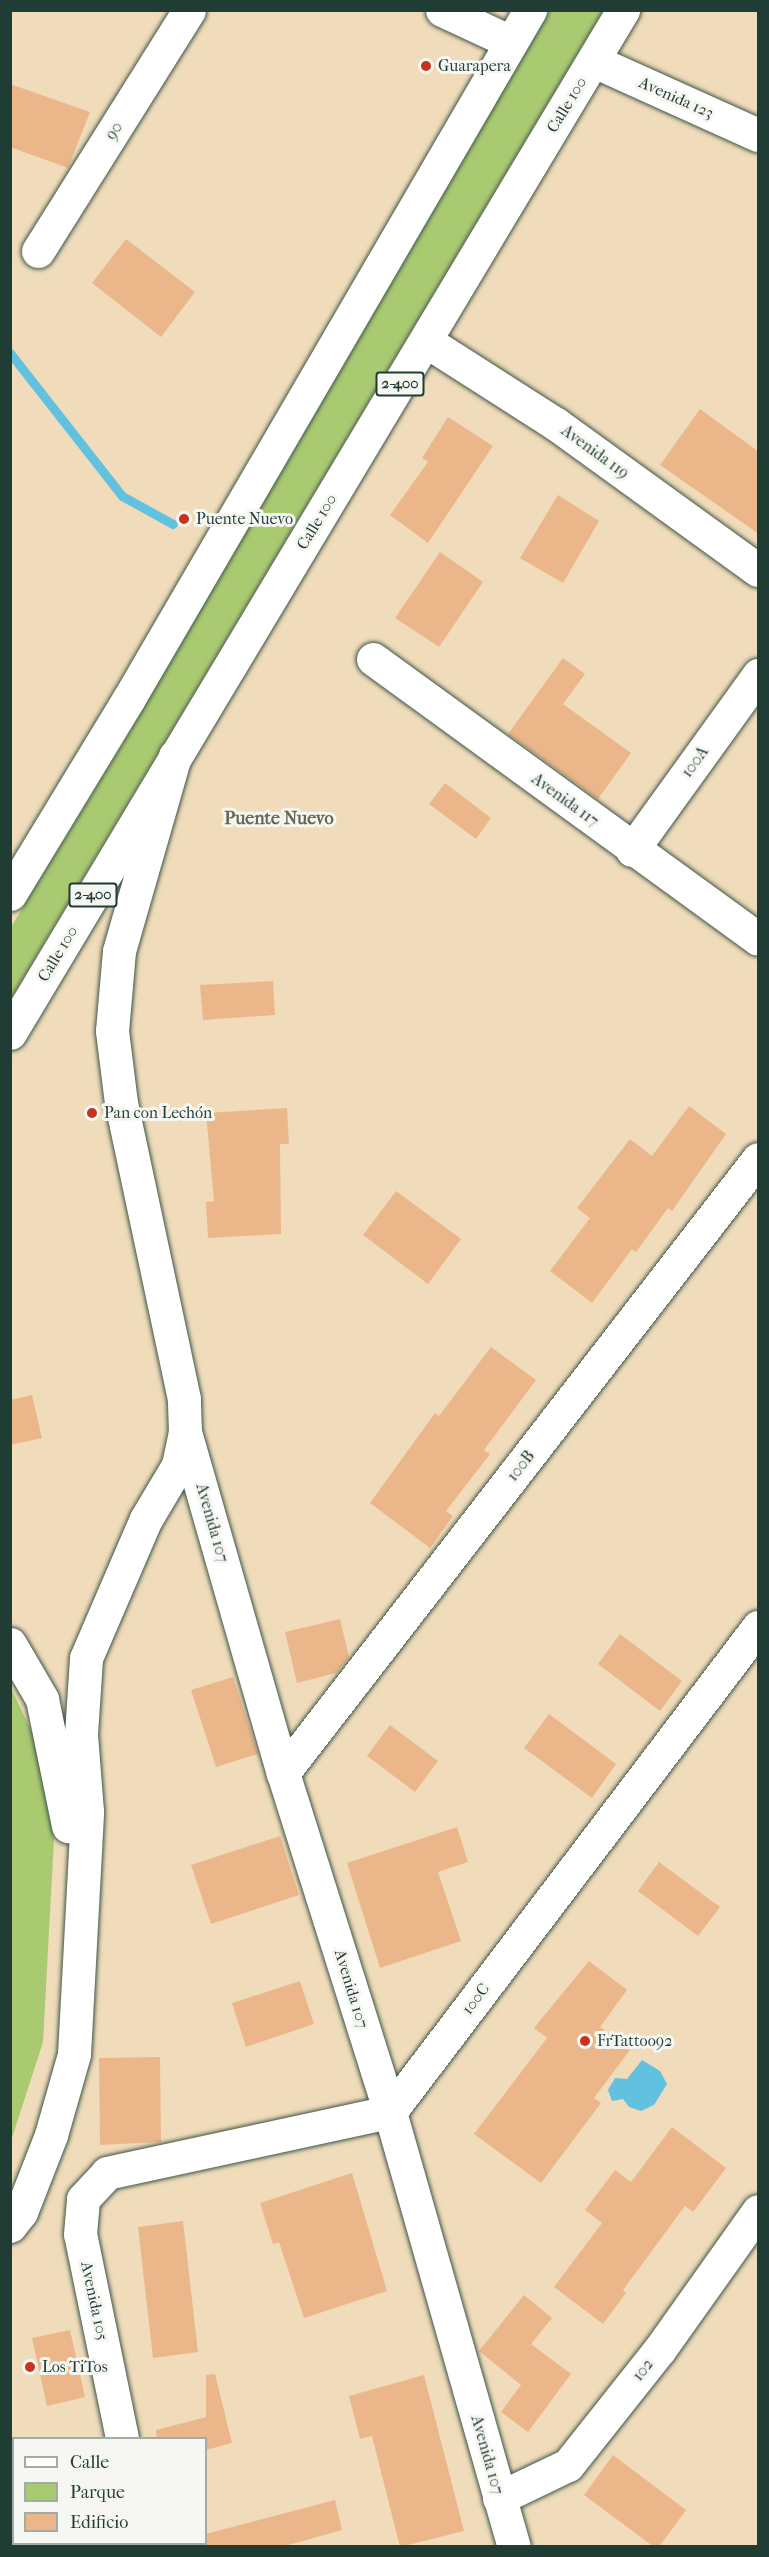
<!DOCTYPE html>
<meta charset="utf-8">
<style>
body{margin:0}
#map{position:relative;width:769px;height:2557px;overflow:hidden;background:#f0dcba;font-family:"IM FELL French Canon",serif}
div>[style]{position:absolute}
.green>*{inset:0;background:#aaca72}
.water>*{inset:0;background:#61c1df}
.stream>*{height:9px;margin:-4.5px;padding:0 4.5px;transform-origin:4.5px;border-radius:4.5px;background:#61c1df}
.building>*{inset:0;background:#ebb78a}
.roads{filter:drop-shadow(0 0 2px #3e5548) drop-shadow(0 0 2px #3e5548)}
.minor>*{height:33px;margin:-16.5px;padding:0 16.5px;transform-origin:16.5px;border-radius:16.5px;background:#fff}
.highway>*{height:33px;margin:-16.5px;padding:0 16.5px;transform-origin:16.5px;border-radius:16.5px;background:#fff}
.dots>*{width:16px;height:16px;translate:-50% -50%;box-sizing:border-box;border:3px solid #f6f6f2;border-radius:50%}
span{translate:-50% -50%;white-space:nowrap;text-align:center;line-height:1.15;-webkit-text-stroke:6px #f6f6f2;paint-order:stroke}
.shield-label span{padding:2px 4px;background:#f6f6f2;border:2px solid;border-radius:4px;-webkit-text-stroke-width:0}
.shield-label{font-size:15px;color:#1f3d34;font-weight:700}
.poi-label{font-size:16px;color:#1f3d34}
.left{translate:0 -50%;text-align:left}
.street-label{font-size:16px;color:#1f3d34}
.neighbourhood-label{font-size:18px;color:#666852;font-weight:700}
.frame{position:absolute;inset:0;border:12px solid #1f3d34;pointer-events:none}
.legend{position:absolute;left:12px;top:2437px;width:195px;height:108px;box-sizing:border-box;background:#f6f6f2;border:2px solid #a0aca6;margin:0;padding:8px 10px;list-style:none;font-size:18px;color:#1f3d34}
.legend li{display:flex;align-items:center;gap:12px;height:30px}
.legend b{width:30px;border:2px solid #a0aca6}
</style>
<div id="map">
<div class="green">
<div style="clip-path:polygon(550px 11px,603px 11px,11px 998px,11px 927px,125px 740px)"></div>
<div style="clip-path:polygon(11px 1688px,36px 1741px,55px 1821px,43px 2042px,11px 2141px)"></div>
</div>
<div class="water">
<div style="clip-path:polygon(642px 2060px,660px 2071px,667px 2084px,654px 2105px,641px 2111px,629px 2107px,623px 2099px,612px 2101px,608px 2090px,615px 2078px,627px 2079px)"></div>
</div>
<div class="stream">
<div style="left:10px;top:353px;width:182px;rotate:51.9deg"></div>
<div style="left:122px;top:496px;width:58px;rotate:28.8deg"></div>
</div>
<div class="building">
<div style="clip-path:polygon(10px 84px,90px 112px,68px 168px,10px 147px)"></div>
<div style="clip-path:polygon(126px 239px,195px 292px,161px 337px,92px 283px)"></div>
<div style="clip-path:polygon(700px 409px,759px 452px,759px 534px,660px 465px)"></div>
<div style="clip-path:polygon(448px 417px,493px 446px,428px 543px,390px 515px,428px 462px,422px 458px)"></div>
<div style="clip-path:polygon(558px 495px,599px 521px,563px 583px,520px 558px)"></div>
<div style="clip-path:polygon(440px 552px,483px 582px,439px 647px,395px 618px)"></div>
<div style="clip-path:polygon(563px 658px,585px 674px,563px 704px,631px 753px,598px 799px,508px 734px)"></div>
<div style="clip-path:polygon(445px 783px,491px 818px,476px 839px,429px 804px)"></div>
<div style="clip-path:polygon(273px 981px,275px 1015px,203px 1020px,200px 985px)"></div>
<div style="clip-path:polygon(689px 1106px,726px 1134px,672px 1211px,668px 1208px,636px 1252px,632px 1249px,592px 1303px,550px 1271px,590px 1218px,577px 1208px,630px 1139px,652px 1156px)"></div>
<div style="clip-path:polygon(287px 1108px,289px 1144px,280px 1144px,281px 1234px,208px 1238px,206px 1202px,214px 1201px,206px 1113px)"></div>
<div style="clip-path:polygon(396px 1191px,461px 1239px,428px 1284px,363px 1235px)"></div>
<div style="clip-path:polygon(491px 1347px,536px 1380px,484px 1450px,490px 1454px,446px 1511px,453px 1516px,430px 1548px,370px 1503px,435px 1413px,439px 1416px)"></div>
<div style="clip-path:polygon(32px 1395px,42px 1438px,10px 1445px,10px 1400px)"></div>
<div style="clip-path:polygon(340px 1619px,349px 1657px,336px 1673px,297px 1683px,285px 1632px)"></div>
<div style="clip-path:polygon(620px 1634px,682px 1681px,660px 1711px,598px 1664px)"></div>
<div style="clip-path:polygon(233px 1677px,258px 1754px,216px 1767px,191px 1690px)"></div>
<div style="clip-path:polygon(549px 1714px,616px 1764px,592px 1798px,524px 1748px)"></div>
<div style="clip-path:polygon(390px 1725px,438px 1761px,415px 1792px,367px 1756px)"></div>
<div style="clip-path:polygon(457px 1827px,468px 1862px,438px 1872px,461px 1941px,380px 1968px,347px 1863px)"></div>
<div style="clip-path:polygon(280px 1836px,299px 1895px,211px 1924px,191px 1865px)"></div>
<div style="clip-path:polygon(659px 1862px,720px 1907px,698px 1936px,638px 1891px)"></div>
<div style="clip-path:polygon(589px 1961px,627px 1990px,600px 2027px,630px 2050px,594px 2098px,601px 2103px,541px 2183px,474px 2134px,547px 2038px,534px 2028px)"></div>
<div style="clip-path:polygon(300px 1981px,314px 2024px,246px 2047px,232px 2003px)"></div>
<div style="clip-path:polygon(160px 2057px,161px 2142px,100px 2145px,99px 2058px)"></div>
<div style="clip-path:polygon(672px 2127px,726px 2168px,693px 2212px,685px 2206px,623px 2290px,626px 2293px,603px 2324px,554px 2287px,602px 2223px,585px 2210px,615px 2170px,631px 2182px)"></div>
<div style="clip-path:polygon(352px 2173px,387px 2291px,304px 2318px,279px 2242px,273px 2244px,260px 2203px)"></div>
<div style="clip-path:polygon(183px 2221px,198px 2352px,153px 2358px,138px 2227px)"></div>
<div style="clip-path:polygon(524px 2295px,552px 2318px,531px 2344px,571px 2374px,528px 2432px,501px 2412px,521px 2385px,479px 2351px)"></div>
<div style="clip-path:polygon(70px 2330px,85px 2397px,47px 2406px,32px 2338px)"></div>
<div style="clip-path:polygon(215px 2374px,232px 2443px,206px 2450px,206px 2439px,157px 2439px,156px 2430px,206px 2417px,206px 2375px)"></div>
<div style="clip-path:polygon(424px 2375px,464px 2531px,400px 2547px,372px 2436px,360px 2439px,349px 2396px)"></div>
<div style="clip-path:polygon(613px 2455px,686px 2510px,659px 2547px,654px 2547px,584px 2495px)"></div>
<div style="clip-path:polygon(335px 2500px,342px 2530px,281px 2547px,191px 2547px,190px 2544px,206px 2544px,206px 2534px)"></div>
</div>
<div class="roads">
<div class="minor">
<div style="left:442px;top:10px;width:76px;rotate:24.9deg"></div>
<div style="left:594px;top:61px;width:180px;rotate:24.3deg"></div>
<div style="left:38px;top:251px;width:284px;rotate:-57.9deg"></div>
<div style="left:426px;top:341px;width:154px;rotate:32.6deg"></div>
<div style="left:556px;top:424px;width:249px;rotate:35.9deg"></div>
<div style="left:373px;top:659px;width:476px;rotate:36deg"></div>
<div style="left:632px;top:850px;width:216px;rotate:-54.2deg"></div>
<div style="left:185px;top:1432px;width:355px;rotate:74deg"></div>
<div style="left:283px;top:1773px;width:355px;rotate:72.5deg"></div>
<div style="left:390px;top:2112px;width:451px;rotate:74.1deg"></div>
<div style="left:283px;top:1773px;width:776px;rotate:-52.27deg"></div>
<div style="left:122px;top:2438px;width:208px;rotate:-101.6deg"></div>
<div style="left:80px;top:2234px;width:35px;rotate:-85deg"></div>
<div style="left:83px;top:2199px;width:35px;rotate:-47deg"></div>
<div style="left:107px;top:2173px;width:289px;rotate:-12.2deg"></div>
<div style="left:390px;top:2112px;width:609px;rotate:-52.81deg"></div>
<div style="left:499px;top:2498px;width:76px;rotate:-25.6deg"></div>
<div style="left:568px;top:2465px;width:148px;rotate:-51.6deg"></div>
<div style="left:660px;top:2349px;width:169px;rotate:-54.6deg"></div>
<div style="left:147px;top:2544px;width:2px;rotate:90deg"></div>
</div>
<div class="highway">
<div style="left:10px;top:894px;width:227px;rotate:-58.7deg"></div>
<div style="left:128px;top:700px;width:799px;rotate:-59.77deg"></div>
<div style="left:10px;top:1033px;width:1193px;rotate:-59.07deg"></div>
<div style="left:10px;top:1644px;width:64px;rotate:59.8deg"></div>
<div style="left:42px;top:1699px;width:130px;rotate:78.4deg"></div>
<div style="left:10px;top:2226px;width:18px;rotate:-52deg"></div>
<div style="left:21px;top:2212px;width:83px;rotate:-68.7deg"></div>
<div style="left:51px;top:2135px;width:84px;rotate:-74.1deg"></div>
<div style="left:74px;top:2054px;width:243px;rotate:-86.9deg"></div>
<div style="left:87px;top:1811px;width:77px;rotate:-94.5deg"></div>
<div style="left:81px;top:1734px;width:76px;rotate:-86.2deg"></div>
<div style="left:86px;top:1658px;width:151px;rotate:-66.7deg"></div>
<div style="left:146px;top:1519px;width:63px;rotate:-59.3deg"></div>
<div style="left:178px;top:1465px;width:34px;rotate:-78deg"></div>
<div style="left:185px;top:1432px;width:33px;rotate:-92deg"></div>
<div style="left:184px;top:1399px;width:303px;rotate:-102deg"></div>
<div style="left:121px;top:1103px;width:73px;rotate:-97.1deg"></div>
<div style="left:112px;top:1031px;width:80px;rotate:-85deg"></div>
<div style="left:119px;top:951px;width:203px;rotate:-74deg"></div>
</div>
</div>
<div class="dots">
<div style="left:426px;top:66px;background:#c8321e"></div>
<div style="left:184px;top:519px;background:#c8321e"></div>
<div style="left:92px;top:1113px;background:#c8321e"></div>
<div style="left:585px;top:2041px;background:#c8321e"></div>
<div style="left:30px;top:2367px;background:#c8321e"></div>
</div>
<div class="shield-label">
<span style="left:400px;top:384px">2-400</span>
<span style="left:93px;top:895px">2-400</span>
</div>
<div class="poi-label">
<span class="left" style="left:438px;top:66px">Guarapera</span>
<span class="left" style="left:196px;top:519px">Puente Nuevo</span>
<span class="left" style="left:104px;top:1113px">Pan con Lechón</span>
<span class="left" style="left:597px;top:2041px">FrTattoo92</span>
<span class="left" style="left:42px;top:2367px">Los TiTos</span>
</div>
<div class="street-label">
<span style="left:676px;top:98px;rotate:24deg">Avenida 123</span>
<span style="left:567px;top:105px;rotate:-59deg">Calle 100</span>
<span style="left:114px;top:131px;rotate:-58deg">90</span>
<span style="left:595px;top:452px;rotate:36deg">Avenida 119</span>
<span style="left:317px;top:522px;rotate:-59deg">Calle 100</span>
<span style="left:695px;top:762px;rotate:-54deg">100A</span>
<span style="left:565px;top:800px;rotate:36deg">Avenida 117</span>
<span style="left:58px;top:954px;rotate:-59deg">Calle 100</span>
<span style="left:521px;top:1466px;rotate:-52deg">100B</span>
<span style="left:212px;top:1523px;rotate:74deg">Avenida 107</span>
<span style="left:351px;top:1989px;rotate:73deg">Avenida 107</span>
<span style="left:476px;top:1999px;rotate:-53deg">100C</span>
<span style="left:94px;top:2301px;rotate:78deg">Avenida 105</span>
<span style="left:643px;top:2370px;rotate:-52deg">102</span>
<span style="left:487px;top:2455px;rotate:74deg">Avenida 107</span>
</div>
<div class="neighbourhood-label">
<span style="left:279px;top:819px">Puente Nuevo</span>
</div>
<div class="frame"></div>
<ul class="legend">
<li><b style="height:8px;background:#fff"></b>Calle</li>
<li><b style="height:16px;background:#aaca72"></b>Parque</li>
<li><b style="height:16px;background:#ebb78a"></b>Edificio</li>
</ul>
</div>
